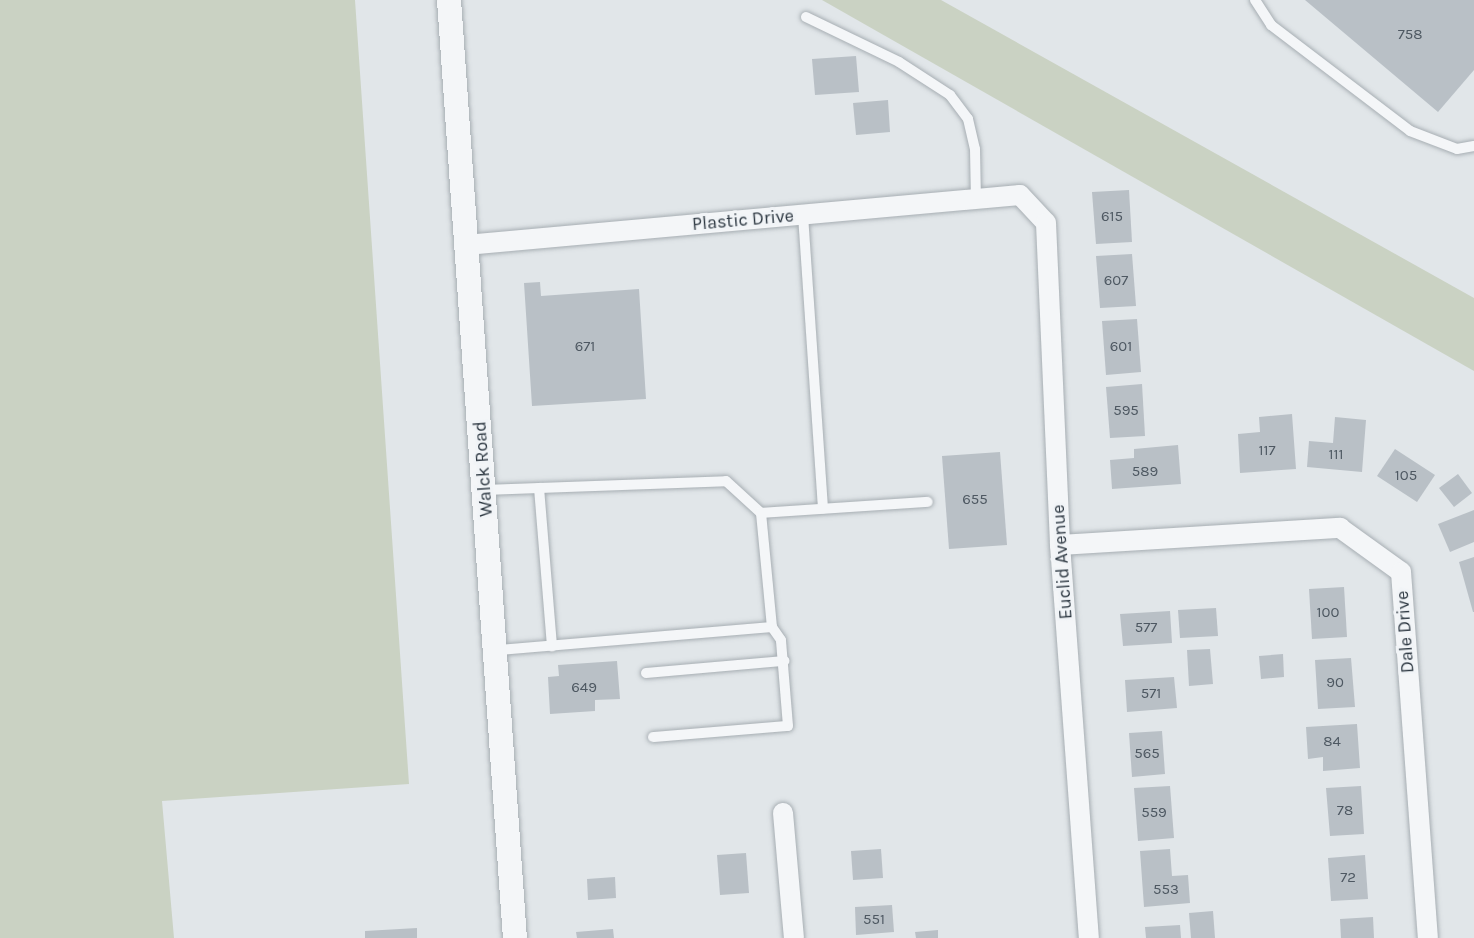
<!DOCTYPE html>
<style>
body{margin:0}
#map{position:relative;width:1474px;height:938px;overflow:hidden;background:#e1e6e9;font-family:Karla,sans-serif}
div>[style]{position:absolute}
.green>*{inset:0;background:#cad2c3}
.building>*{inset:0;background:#b9c0c6}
.roads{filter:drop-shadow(0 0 2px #a7aeb3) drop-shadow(0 0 2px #a7aeb3)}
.service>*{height:10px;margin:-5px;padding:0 5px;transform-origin:5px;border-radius:5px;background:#f4f6f8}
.minor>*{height:20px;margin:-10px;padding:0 10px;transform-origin:10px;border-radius:10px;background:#f4f6f8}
.tertiary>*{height:24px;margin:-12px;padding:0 12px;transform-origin:12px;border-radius:12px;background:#f4f6f8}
span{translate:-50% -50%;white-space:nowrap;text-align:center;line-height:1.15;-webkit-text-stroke:6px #f1f4f7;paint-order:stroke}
.number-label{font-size:15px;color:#4e5862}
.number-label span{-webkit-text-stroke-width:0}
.street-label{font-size:18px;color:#2b3640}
</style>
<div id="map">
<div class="green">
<div style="clip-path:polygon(0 0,355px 0,409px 784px,162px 801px,174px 938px,0 938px)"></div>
<div style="clip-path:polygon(822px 0,941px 0,1474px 298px,1474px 371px)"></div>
</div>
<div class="building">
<div style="clip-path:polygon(1305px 0,1474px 0,1474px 70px,1438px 112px)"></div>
<div style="clip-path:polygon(856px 56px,859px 92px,815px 95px,812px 59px)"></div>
<div style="clip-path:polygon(888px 100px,890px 132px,856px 135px,853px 103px)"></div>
<div style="clip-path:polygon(1129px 190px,1132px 242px,1096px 244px,1092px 192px)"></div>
<div style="clip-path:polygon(1132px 254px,1136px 306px,1100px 308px,1096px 256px)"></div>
<div style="clip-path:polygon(540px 282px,541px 296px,639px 289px,646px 399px,532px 406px,524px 283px)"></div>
<div style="clip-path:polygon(1137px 319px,1141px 372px,1106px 375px,1102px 321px)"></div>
<div style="clip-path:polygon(1142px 384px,1145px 436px,1110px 438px,1106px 387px)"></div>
<div style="clip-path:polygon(1292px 414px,1296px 469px,1240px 473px,1238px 434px,1260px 432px,1259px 417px)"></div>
<div style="clip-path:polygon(1335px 417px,1366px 420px,1362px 472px,1307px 467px,1309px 441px,1333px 443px)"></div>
<div style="clip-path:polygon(1178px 445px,1181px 484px,1112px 489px,1110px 460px,1134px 458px,1134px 449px)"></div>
<div style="clip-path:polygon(1395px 449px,1435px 475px,1417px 502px,1377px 476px)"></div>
<div style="clip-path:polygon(1000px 452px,1007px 545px,949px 549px,942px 456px)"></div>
<div style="clip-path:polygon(1458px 474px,1472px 493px,1454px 507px,1439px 488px)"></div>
<div style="clip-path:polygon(1474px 510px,1474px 542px,1450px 552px,1438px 524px)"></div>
<div style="clip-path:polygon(1474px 557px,1474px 612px,1473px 612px,1459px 562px)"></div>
<div style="clip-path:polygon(1344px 587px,1347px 637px,1312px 639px,1309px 589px)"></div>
<div style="clip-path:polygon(1216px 608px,1218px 636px,1180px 638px,1178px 610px)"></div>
<div style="clip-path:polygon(1170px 611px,1172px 643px,1123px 646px,1120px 614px)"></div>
<div style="clip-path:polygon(1210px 649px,1213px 684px,1189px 686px,1187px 650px)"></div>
<div style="clip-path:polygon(1283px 654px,1284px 677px,1261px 679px,1259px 656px)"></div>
<div style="clip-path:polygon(1351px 658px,1355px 707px,1318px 709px,1315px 660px)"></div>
<div style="clip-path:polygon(617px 661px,620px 699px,595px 700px,595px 711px,550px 714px,548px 677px,559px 676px,558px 665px)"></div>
<div style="clip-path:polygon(1174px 677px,1177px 708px,1127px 712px,1125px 680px)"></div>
<div style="clip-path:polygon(1357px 724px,1360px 768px,1323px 771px,1323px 757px,1308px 759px,1306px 727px)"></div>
<div style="clip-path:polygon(1162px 731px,1165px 774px,1132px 777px,1129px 733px)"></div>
<div style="clip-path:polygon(1170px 786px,1174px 838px,1138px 841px,1134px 788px)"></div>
<div style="clip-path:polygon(1361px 786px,1364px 834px,1330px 836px,1326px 788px)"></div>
<div style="clip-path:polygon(881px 849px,883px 878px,853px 880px,851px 851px)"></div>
<div style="clip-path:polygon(1170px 849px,1172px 876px,1188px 875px,1190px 903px,1144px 907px,1140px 851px)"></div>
<div style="clip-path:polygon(746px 853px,749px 893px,720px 895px,717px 855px)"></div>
<div style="clip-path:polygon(1365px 855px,1368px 899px,1331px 901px,1328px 858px)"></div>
<div style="clip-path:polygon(615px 877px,616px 898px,588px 900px,587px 879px)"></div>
<div style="clip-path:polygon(892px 905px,894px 932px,856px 935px,855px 907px)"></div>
<div style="clip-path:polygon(1213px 911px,1215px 938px,1191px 938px,1189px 913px)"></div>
<div style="clip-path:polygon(1373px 917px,1374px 938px,1341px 938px,1340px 919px)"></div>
<div style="clip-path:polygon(1180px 925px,1181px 938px,1146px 938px,1145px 927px)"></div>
<div style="clip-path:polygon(417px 928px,417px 938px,365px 938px,365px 931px)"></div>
<div style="clip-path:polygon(613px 929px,614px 938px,577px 938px,576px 932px)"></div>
<div style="clip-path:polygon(938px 930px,938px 938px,916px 938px,915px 932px)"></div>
</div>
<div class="roads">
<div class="service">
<div style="left:1255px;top:0;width:30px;rotate:57deg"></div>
<div style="left:1271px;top:25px;width:175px;rotate:37.3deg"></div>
<div style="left:1410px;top:131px;width:50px;rotate:21deg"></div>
<div style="left:1457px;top:149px;width:17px;rotate:-10deg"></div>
<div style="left:806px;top:17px;width:103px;rotate:25.8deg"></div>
<div style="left:899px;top:62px;width:61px;rotate:32.9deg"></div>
<div style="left:950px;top:95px;width:30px;rotate:53deg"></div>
<div style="left:968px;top:119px;width:31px;rotate:77deg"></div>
<div style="left:975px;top:149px;width:50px;rotate:88.9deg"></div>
<div style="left:803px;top:215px;width:294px;rotate:86.1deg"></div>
<div style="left:539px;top:488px;width:159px;rotate:85.3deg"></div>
<div style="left:484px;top:490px;width:242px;rotate:-2.1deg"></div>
<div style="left:726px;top:481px;width:47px;rotate:42.4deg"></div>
<div style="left:761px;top:513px;width:115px;rotate:84.5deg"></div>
<div style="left:772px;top:627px;width:277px;rotate:175.2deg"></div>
<div style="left:761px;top:513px;width:167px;rotate:-3.8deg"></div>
<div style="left:646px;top:673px;width:139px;rotate:-5deg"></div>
<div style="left:653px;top:737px;width:135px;rotate:-4.7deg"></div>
<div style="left:788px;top:726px;width:86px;rotate:-94.7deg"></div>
<div style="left:781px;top:640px;width:16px;rotate:-125deg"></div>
</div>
<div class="minor">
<div style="left:466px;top:245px;width:556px;rotate:-5.16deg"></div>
<div style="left:1020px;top:195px;width:38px;rotate:47deg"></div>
<div style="left:1046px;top:223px;width:322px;rotate:87.5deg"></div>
<div style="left:1060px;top:545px;width:394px;rotate:85.8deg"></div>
<div style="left:1060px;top:545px;width:281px;rotate:-3.5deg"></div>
<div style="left:1340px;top:528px;width:75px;rotate:35.8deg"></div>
<div style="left:1401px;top:572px;width:367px;rotate:85.8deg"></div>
<div style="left:783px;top:813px;width:125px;rotate:85deg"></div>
</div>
<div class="tertiary">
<div style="left:449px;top:0;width:940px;rotate:85.98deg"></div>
</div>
</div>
<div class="number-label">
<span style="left:1410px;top:35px">758</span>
<span style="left:1112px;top:217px">615</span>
<span style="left:1116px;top:281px">607</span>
<span style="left:585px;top:347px">671</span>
<span style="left:1121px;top:347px">601</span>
<span style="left:1126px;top:411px">595</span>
<span style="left:1267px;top:451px">117</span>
<span style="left:1336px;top:455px">111</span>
<span style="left:1145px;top:472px">589</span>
<span style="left:1406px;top:476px">105</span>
<span style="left:975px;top:500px">655</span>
<span style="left:1328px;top:613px">100</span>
<span style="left:1146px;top:628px">577</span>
<span style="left:1335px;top:683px">90</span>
<span style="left:584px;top:688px">649</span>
<span style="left:1151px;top:694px">571</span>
<span style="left:1332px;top:742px">84</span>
<span style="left:1147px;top:754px">565</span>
<span style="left:1345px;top:811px">78</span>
<span style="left:1154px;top:813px">559</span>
<span style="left:1348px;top:878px">72</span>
<span style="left:1166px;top:890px">553</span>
<span style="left:874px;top:920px">551</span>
</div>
<div class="street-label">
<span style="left:743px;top:220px;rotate:-5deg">Plastic Drive</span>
<span style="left:483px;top:469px;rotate:-94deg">Walck Road</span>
<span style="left:1062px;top:562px;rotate:-94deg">Euclid Avenue</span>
<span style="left:1405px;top:632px;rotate:-94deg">Dale Drive</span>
</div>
</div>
